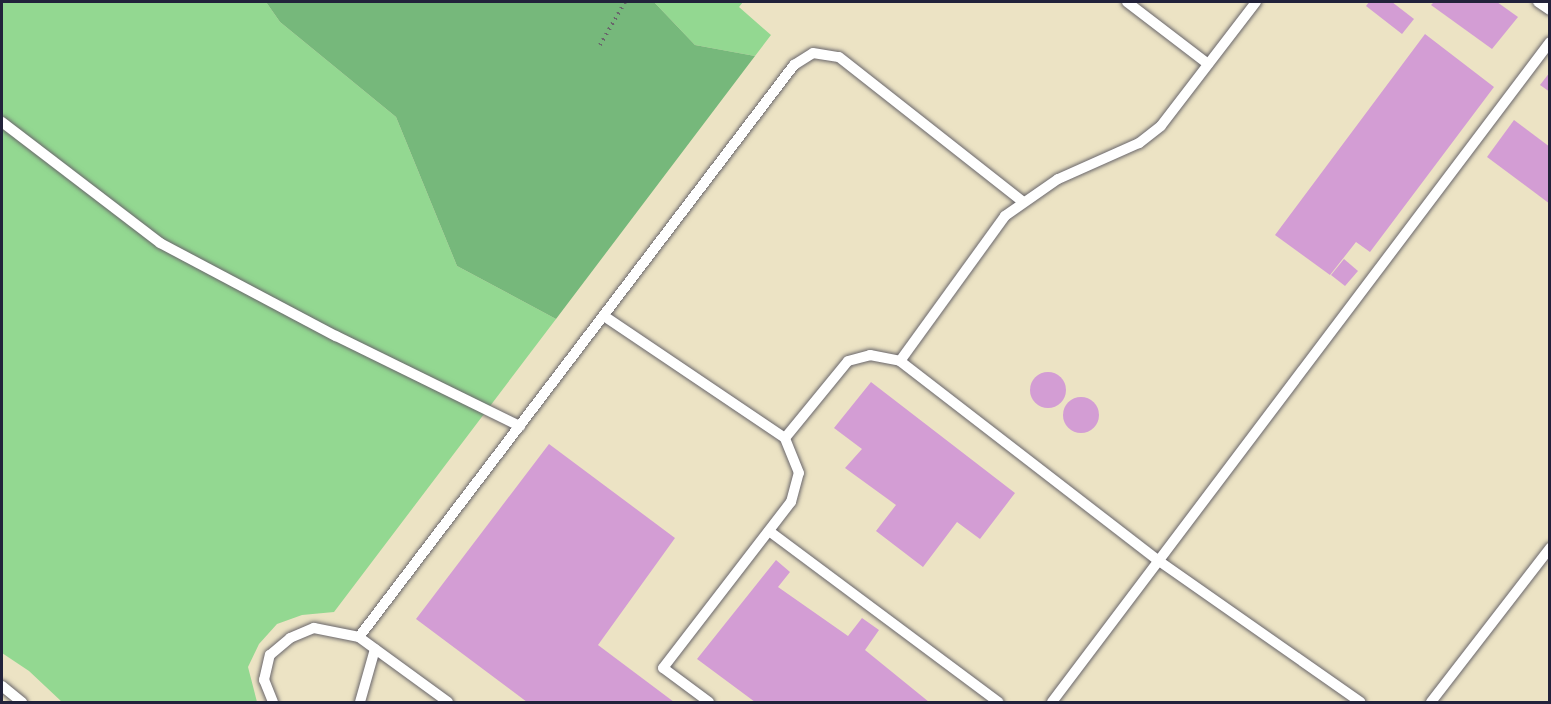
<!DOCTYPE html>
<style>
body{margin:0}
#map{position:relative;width:1551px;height:704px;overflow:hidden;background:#ece3c4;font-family:"IM FELL Great Primer",serif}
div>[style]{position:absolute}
.green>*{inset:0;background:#93d891}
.forest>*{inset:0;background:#76b87b}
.building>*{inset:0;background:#d39dd4}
.round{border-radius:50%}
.path>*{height:4px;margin-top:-2px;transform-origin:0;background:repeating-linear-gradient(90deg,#69666b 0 1.5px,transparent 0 6px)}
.roads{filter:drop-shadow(0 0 2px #69666b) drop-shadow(0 0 2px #69666b)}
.service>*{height:10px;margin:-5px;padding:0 5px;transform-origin:5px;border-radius:5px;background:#fff}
span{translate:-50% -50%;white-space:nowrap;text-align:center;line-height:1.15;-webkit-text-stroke:4.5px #f7f3e8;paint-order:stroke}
.frame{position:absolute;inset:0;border:3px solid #22223b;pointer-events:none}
</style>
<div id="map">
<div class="green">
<div style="clip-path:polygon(2px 2px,266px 2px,280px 22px,396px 117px,457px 266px,556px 319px,334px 612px,302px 615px,277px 624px,259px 644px,248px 667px,257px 702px,62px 702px,29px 671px,2px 653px)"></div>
<div style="clip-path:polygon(654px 2px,743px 2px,739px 7px,771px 35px,755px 56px,695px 45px)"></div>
</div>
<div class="forest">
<div style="clip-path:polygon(266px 2px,654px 2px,695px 45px,755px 56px,556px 319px,457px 266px,396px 117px,280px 22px)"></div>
</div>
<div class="building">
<div style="clip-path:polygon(1369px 2px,1392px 2px,1414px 19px,1402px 34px,1366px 6px)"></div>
<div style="clip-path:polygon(1434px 2px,1497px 2px,1518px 17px,1492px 49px,1431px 5px)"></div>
<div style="clip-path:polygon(1425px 34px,1494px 87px,1370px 252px,1356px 242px,1330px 275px,1275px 235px)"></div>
<div style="clip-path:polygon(1550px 72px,1550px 92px,1540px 85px)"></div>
<div style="clip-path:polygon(1514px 120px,1550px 147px,1550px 204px,1487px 157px)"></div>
<div style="clip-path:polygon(1344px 259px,1358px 271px,1345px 286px,1331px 275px)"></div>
<div class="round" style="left:1030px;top:372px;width:36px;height:36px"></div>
<div style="clip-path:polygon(871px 382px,1015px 493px,980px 539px,957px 522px,923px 567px,876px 531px,896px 505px,845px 468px,862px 449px,834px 428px)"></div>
<div class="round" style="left:1063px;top:397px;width:36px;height:36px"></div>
<div style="clip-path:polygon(549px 444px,675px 538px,598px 645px,674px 702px,527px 702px,416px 619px)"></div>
<div style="clip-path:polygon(776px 560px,790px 572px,778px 587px,848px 636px,862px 618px,879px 630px,865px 650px,929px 702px,755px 702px,697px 659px)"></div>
</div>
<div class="path">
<div style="left:600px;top:45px;width:50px;rotate:-59.8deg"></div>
</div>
<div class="roads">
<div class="service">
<div style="left:1127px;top:2px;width:102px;rotate:37.4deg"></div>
<div style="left:1256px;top:2px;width:156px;rotate:127.5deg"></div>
<div style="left:1161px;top:126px;width:28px;rotate:142deg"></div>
<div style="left:1139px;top:143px;width:89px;rotate:156deg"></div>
<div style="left:1058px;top:179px;width:65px;rotate:145.1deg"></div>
<div style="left:1005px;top:216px;width:179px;rotate:125.9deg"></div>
<div style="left:900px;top:361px;width:327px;rotate:37.7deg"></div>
<div style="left:1159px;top:561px;width:246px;rotate:35deg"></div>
<div style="left:1538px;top:2px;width:14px;rotate:34deg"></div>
<div style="left:2px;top:122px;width:199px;rotate:37.4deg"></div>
<div style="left:160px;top:243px;width:199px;rotate:27.9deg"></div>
<div style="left:336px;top:336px;width:205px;rotate:26.1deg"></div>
<div style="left:604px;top:316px;width:218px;rotate:34deg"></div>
<div style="left:785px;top:438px;width:99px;rotate:-50.7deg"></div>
<div style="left:848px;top:361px;width:23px;rotate:-15deg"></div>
<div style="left:870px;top:355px;width:31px;rotate:11deg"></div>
<div style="left:769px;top:531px;width:286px;rotate:36.7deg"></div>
<div style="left:2px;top:686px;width:26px;rotate:39deg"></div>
<div style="left:273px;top:702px;width:24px;rotate:-112deg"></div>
<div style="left:264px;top:680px;width:26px;rotate:-77deg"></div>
<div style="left:270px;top:655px;width:26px;rotate:-40deg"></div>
<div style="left:290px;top:638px;width:26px;rotate:-23deg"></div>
<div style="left:314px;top:628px;width:46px;rotate:11.3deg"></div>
<div style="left:360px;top:702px;width:55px;rotate:-74.2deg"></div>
<div style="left:448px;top:702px;width:110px;rotate:-143.9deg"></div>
<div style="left:359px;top:637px;width:719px;rotate:-52.75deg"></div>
<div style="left:794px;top:65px;width:22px;rotate:-32deg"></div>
<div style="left:813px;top:53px;width:26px;rotate:9deg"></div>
<div style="left:839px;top:57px;width:234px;rotate:38.2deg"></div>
<div style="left:709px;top:702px;width:57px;rotate:-143.5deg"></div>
<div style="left:663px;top:668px;width:210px;rotate:-52.4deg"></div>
<div style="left:791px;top:502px;width:30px;rotate:-75deg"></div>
<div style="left:799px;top:473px;width:38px;rotate:-112deg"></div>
<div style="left:1052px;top:702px;width:827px;rotate:-52.96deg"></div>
<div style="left:1431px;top:702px;width:195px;rotate:-52.3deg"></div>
</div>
</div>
<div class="frame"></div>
</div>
